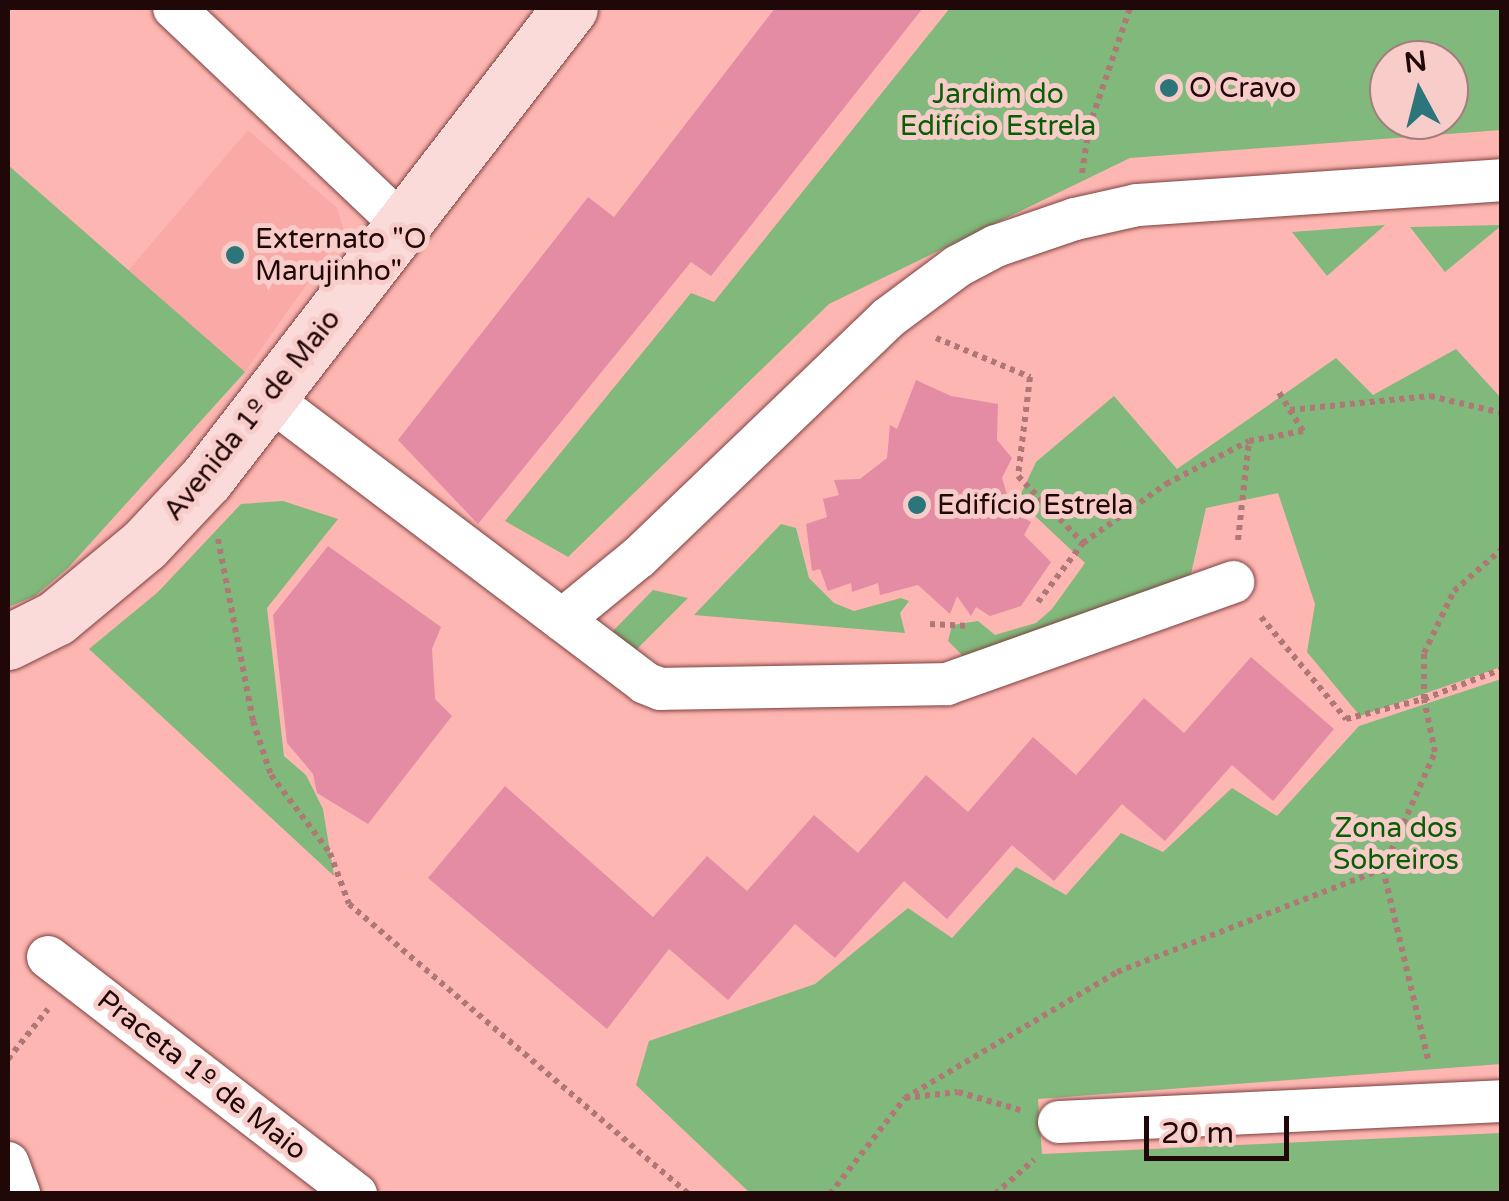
<!DOCTYPE html>
<meta charset="utf-8">
<style>
body{margin:0}
#map{position:relative;width:1509px;height:1201px;overflow:hidden;background:#feb6b2;font-family:"Varela Round",sans-serif}
div>[style]{position:absolute}
.built>*{inset:0;background:#f9a9a6}
.green>*{inset:0;background:#81b87b}
.building>*{inset:0;background:#e38ca4}
.path>*{height:6px;margin-top:-3px;transform-origin:0;background:repeating-linear-gradient(90deg,#af7876 0 5px,transparent 0 10px)}
.roads{filter:drop-shadow(0 0 2px #7e413f) drop-shadow(0 0 2px #7e413f)}
.street>*{height:42px;margin:-21px;padding:0 21px;transform-origin:21px;border-radius:21px;background:#fff}
.secondary>*{height:55px;margin:-27.5px;padding:0 27.5px;transform-origin:27.5px;border-radius:27.5px;background:#fadbda}
.dots>*{width:28px;height:28px;translate:-50% -50%;box-sizing:border-box;border:5px solid #f8ccc9;border-radius:50%}
span{translate:-50% -50%;white-space:nowrap;text-align:center;line-height:1.15;-webkit-text-stroke:10px #f8ccc9;paint-order:stroke}
.poi-label{font-size:28px;color:#200808}
.left{translate:0 -50%;text-align:left}
.park-label{font-size:28px;color:#075e05}
.street-label{font-size:28px;color:#200808}
.frame{position:absolute;inset:0;border:10px solid #200808;pointer-events:none}
.north{position:absolute;left:1369px;top:40px;width:100px;height:100px;box-sizing:border-box;background:#f8ccc9;border:2px solid #a27e7c;border-radius:50%;rotate:353deg;font-size:28px;font-weight:700;line-height:40px;text-align:center;color:#200808}
.north::after{content:'';display:block;margin:auto;width:35px;height:45px;background:#2b757b;clip-path:polygon(50% 0,100% 100%,50% 72%,0 100%)}
.scale{position:absolute;left:1144px;top:1116px;width:145px;height:45px;box-sizing:border-box;border:5px solid #200808;border-top:0;padding-left:12px;font-size:30px;line-height:35px;white-space:nowrap;color:#200808;-webkit-text-stroke:8px #f8ccc9;paint-order:stroke}
</style>
<div id="map">
<div class="built">
<div style="clip-path:polygon(248px 130px,337px 208px,344px 231px,245px 372px,128px 271px)"></div>
</div>
<div class="green">
<div style="clip-path:polygon(evenodd,950px 8px,1501px 8px,1501px 130px,1130px 158px,829px 304px,568px 557px,505px 521px,691px 293px,714px 302px,950px 8px,1389px 60px,1449px 60px,1449px 120px,1389px 120px,1389px 60px)"></div>
<div style="clip-path:polygon(8px 165px,245px 372px,68px 568px,35px 596px,8px 607px)"></div>
<div style="clip-path:polygon(1385px 225px,1327px 276px,1292px 232px)"></div>
<div style="clip-path:polygon(1502px 225px,1445px 272px,1410px 227px,1501px 225px)"></div>
<div style="clip-path:polygon(1456px 349px,1501px 398px,1501px 667px,1360px 716px,1307px 652px,1315px 604px,1278px 493px,1206px 508px,1190px 578px,971px 664px,948px 641px,952px 625px,978px 621px,995px 635px,1036px 623px,1052px 609px,1085px 563px,1018px 500px,1036px 462px,1114px 396px,1177px 469px,1336px 358px,1373px 395px)"></div>
<div style="clip-path:polygon(283px 501px,338px 519px,267px 608px,284px 756px,306px 775px,323px 809px,334px 876px,89px 649px,158px 592px,241px 504px)"></div>
<div style="clip-path:polygon(781px 524px,796px 528px,809px 578px,834px 603px,854px 611px,901px 598px,909px 601px,900px 613px,905px 633px,694px 615px)"></div>
<div style="clip-path:polygon(653px 590px,688px 598px,634px 652px,611px 633px)"></div>
<div style="clip-path:polygon(1501px 679px,1501px 1064px,1038px 1099px,1042px 1154px,1501px 1133px,1501px 1193px,750px 1193px,636px 1085px,649px 1041px,815px 984px,908px 908px,952px 938px,1016px 867px,1066px 895px,1121px 833px,1163px 852px,1232px 788px,1277px 816px,1359px 726px)"></div>
</div>
<div class="building">
<div style="clip-path:polygon(775px 8px,923px 8px,711px 276px,691px 262px,478px 524px,398px 440px,588px 197px,614px 217px)"></div>
<div style="clip-path:polygon(916px 380px,951px 396px,998px 404px,997px 440px,1012px 458px,1002px 478px,1012px 511px,1031px 522px,1024px 535px,1051px 562px,1021px 606px,990px 616px,976px 607px,971px 616px,957px 596px,950px 614px,918px 585px,880px 595px,878px 583px,852px 592px,851px 583px,828px 591px,820px 569px,812px 571px,806px 524px,827px 517px,823px 499px,839px 495px,834px 480px,860px 479px,887px 458px,890px 425px,897px 429px)"></div>
<div style="clip-path:polygon(328px 546px,441px 627px,432px 649px,435px 699px,452px 716px,368px 824px,317px 793px,313px 774px,287px 743px,273px 615px)"></div>
<div style="clip-path:polygon(1251px 657px,1334px 729px,1273px 801px,1232px 765px,1165px 841px,1122px 804px,1054px 881px,1012px 845px,947px 919px,904px 881px,835px 958px,795px 924px,728px 1000px,669px 949px,607px 1029px,428px 878px,505px 786px,653px 917px,707px 856px,747px 891px,814px 815px,858px 853px,926px 775px,968px 812px,1033px 737px,1076px 775px,1144px 698px,1184px 733px)"></div>
</div>
<div class="path">
<div style="left:1082px;top:173px;width:47px;rotate:-81.3deg"></div>
<div style="left:1089px;top:127px;width:126px;rotate:-71deg"></div>
<div style="left:936px;top:338px;width:102px;rotate:22.5deg"></div>
<div style="left:1030px;top:377px;width:100px;rotate:96.9deg"></div>
<div style="left:1018px;top:476px;width:93px;rotate:45.9deg"></div>
<div style="left:1290px;top:410px;width:141px;rotate:-5.7deg"></div>
<div style="left:1430px;top:396px;width:74px;rotate:13.3deg"></div>
<div style="left:218px;top:539px;width:185px;rotate:79.1deg"></div>
<div style="left:253px;top:721px;width:57px;rotate:71.6deg"></div>
<div style="left:271px;top:775px;width:98px;rotate:52.9deg"></div>
<div style="left:330px;top:853px;width:54px;rotate:69.6deg"></div>
<div style="left:349px;top:904px;width:447px;rotate:40.5deg"></div>
<div style="left:1238px;top:540px;width:100px;rotate:-83.7deg"></div>
<div style="left:1038px;top:602px;width:74px;rotate:-52.7deg"></div>
<div style="left:1083px;top:543px;width:102px;rotate:-35.4deg"></div>
<div style="left:1166px;top:484px;width:93px;rotate:-27.4deg"></div>
<div style="left:1249px;top:441px;width:55px;rotate:-10.5deg"></div>
<div style="left:1303px;top:431px;width:47px;rotate:-122deg"></div>
<div style="left:1261px;top:617px;width:133px;rotate:50.2deg"></div>
<div style="left:1346px;top:719px;width:81px;rotate:-14.4deg"></div>
<div style="left:1424px;top:699px;width:46px;rotate:-90deg"></div>
<div style="left:1424px;top:653px;width:69px;rotate:-64.2deg"></div>
<div style="left:1454px;top:591px;width:64px;rotate:-41.2deg"></div>
<div style="left:930px;top:624px;width:39px;rotate:3deg"></div>
<div style="left:1383px;top:869px;width:128px;rotate:-66deg"></div>
<div style="left:1435px;top:752px;width:54px;rotate:-101.7deg"></div>
<div style="left:1424px;top:699px;width:84px;rotate:-21deg"></div>
<div style="left:8px;top:1059px;width:64px;rotate:-51.3deg"></div>
<div style="left:905px;top:1098px;width:247px;rotate:-30.7deg"></div>
<div style="left:1117px;top:972px;width:285px;rotate:-21.2deg"></div>
<div style="left:1383px;top:869px;width:195px;rotate:76.7deg"></div>
<div style="left:830px;top:1194px;width:122px;rotate:-52deg"></div>
<div style="left:905px;top:1098px;width:53px;rotate:-6.5deg"></div>
<div style="left:958px;top:1092px;width:65px;rotate:16.2deg"></div>
<div style="left:995px;top:1194px;width:52px;rotate:-41.1deg"></div>
</div>
<div class="roads">
<div class="street">
<div style="left:174px;top:8px;width:315px;rotate:43.5deg"></div>
<div style="left:270px;top:399px;width:470px;rotate:37.1deg"></div>
<div style="left:645px;top:683px;width:17px;rotate:21deg"></div>
<div style="left:661px;top:689px;width:286px;rotate:-1deg"></div>
<div style="left:947px;top:684px;width:304px;rotate:-19.6deg"></div>
<div style="left:562px;top:620px;width:99px;rotate:-39.3deg"></div>
<div style="left:639px;top:557px;width:345px;rotate:-43.8deg"></div>
<div style="left:888px;top:318px;width:87px;rotate:-36.6deg"></div>
<div style="left:958px;top:266px;width:43px;rotate:-27.8deg"></div>
<div style="left:996px;top:246px;width:83px;rotate:-18.9deg"></div>
<div style="left:1075px;top:219px;width:64px;rotate:-12.7deg"></div>
<div style="left:1137px;top:205px;width:366px;rotate:-3.9deg"></div>
<div style="left:48px;top:957px;width:389px;rotate:37.6deg"></div>
<div style="left:1059px;top:1122px;width:443px;rotate:-2.7deg"></div>
<div style="left:8px;top:1163px;width:33px;rotate:70deg"></div>
</div>
<div class="secondary">
<div style="left:8px;top:642px;width:54px;rotate:-26.6deg"></div>
<div style="left:56px;top:618px;width:114px;rotate:-39.7deg"></div>
<div style="left:144px;top:545px;width:91px;rotate:-46.8deg"></div>
<div style="left:206px;top:479px;width:595px;rotate:-52.3deg"></div>
</div>
</div>
<div class="dots">
<div style="left:1169px;top:88px;background:#2b757b"></div>
<div style="left:235px;top:255px;background:#2b757b"></div>
<div style="left:917px;top:505px;background:#2b757b"></div>
</div>
<div class="poi-label">
<span class="left" style="left:1189px;top:88px">O Cravo</span>
<span class="left" style="left:255px;top:255px">Externato "O<br>Marujinho"</span>
<span class="left" style="left:937px;top:505px">Edifício Estrela</span>
</div>
<div class="park-label">
<span style="left:998px;top:110px">Jardim do<br>Edifício Estrela</span>
<span style="left:1396px;top:844px">Zona dos<br>Sobreiros</span>
</div>
<div class="street-label">
<span style="left:252px;top:415px;rotate:-51deg">Avenida 1º de Maio</span>
<span style="left:202px;top:1075px;rotate:38deg">Praceta 1º de Maio</span>
</div>
<div class="frame"></div>
<div class="north">N</div>
<div class="scale">20 m</div>
</div>
